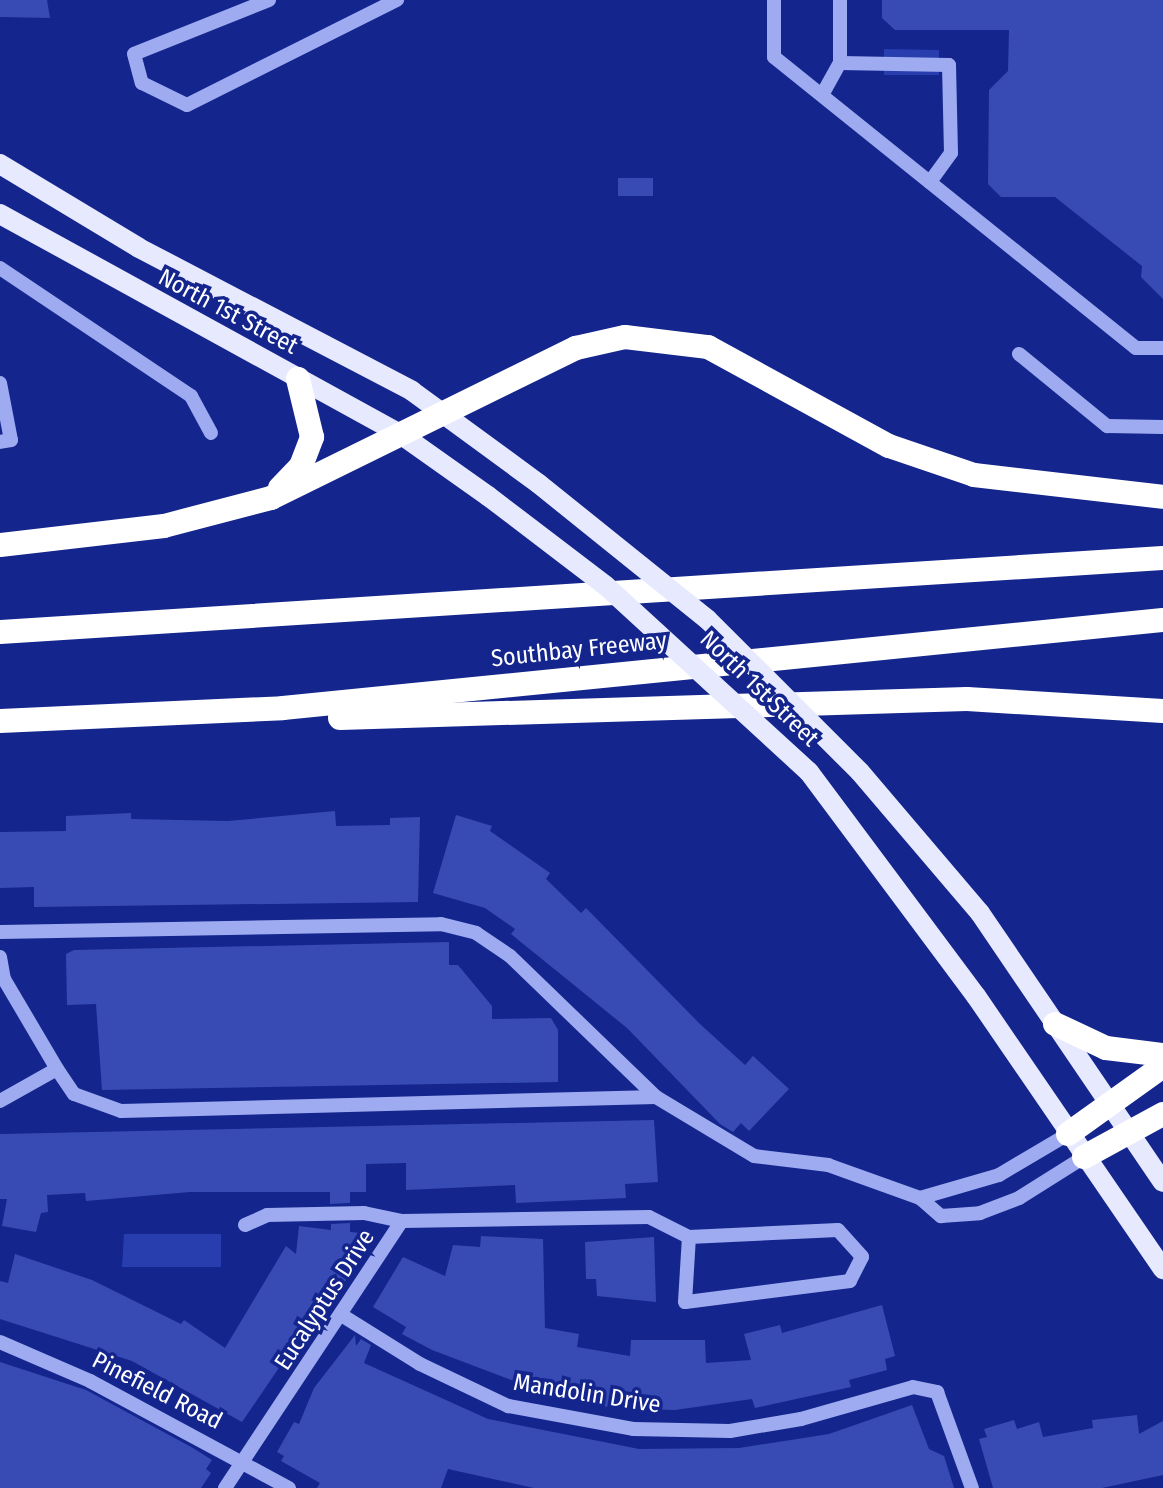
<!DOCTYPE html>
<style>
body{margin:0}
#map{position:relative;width:1163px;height:1488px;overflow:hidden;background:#14258d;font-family:"Fira Sans Condensed",sans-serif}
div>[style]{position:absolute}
.green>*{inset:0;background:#293eae}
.building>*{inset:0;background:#384bb4}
.minor>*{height:14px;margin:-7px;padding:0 7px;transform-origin:7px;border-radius:7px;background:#9eabf0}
.major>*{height:20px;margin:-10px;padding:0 10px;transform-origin:10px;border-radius:10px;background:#e7e9ff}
.highway>*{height:24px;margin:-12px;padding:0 12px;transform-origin:12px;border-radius:12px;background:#fff}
.major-bridge>*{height:20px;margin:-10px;padding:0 10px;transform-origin:10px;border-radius:10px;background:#e7e9ff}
span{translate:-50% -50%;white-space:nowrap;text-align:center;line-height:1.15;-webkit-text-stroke:7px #14258d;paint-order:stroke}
.street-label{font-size:24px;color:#fff}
</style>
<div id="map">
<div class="green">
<div style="clip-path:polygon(884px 49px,939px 50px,939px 75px,884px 75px)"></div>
<div style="clip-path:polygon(124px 1234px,221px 1234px,221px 1267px,122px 1267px)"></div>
</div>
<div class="building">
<div style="clip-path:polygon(0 0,47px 0,50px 18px,0 17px)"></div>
<div style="clip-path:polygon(882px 0,1163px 0,1163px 299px,1141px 277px,1142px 266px,1055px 197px,1001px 197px,988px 184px,989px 90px,1008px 71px,1009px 30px,895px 30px,882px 18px)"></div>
<div style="clip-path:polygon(618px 178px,653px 178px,653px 196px,618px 196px)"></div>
<div style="clip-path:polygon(335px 811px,336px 826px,390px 825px,390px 818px,420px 817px,418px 902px,34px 907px,34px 887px,0 888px,0 832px,66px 831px,66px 816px,131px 813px,131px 819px,228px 821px)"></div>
<div style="clip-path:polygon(456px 815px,492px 826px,490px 831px,550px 873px,546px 879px,581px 913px,586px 908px,700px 1024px,745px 1065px,753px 1056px,789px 1089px,749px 1131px,741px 1123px,733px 1132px,720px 1124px,627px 1028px,511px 934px,515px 929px,485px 908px,433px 893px)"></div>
<div style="clip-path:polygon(449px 942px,449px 965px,458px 965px,492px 1006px,492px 1019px,551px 1018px,558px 1030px,558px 1082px,102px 1090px,96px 1004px,67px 1005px,66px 954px,74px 950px)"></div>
<div style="clip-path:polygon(654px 1120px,658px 1182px,625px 1184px,626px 1198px,516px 1203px,515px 1185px,406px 1190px,406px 1163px,366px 1164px,366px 1192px,350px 1192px,350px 1203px,330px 1204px,330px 1192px,190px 1192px,86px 1201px,85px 1193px,47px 1195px,48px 1212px,41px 1213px,36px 1232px,2px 1226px,7px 1199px,0 1199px,0 1134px)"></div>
<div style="clip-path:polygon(350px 1223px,350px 1232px,361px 1233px,359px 1262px,339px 1290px,334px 1287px,242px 1422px,132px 1361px,0 1319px,0 1281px,8px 1283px,15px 1254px,92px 1280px,181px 1324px,184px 1320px,225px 1348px,286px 1246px,296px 1254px,299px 1226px,331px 1230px,331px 1224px)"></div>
<div style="clip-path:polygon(481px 1236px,543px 1239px,545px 1328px,579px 1334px,577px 1347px,630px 1356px,631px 1340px,705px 1340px,706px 1363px,751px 1360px,744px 1334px,780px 1325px,782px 1333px,882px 1305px,895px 1356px,885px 1359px,887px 1370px,849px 1380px,851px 1387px,755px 1408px,752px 1399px,675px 1410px,612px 1408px,543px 1392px,432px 1350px,402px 1334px,406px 1327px,373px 1307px,403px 1257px,445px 1276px,453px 1245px,480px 1247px)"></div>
<div style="clip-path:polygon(654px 1237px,656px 1302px,597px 1296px,596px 1279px,586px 1279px,585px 1242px)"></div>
<div style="clip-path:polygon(355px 1335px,356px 1346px,361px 1339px,371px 1345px,364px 1363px,488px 1419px,639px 1449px,739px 1448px,829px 1434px,912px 1405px,929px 1449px,944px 1456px,954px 1488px,534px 1488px,448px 1469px,441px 1488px,317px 1488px,320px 1483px,281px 1461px,284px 1456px,277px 1452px,294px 1422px,299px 1424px,314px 1388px)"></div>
<div style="clip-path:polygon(0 1362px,86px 1390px,193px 1448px,212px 1460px,206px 1469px,211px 1473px,201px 1488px,0 1488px)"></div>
<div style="clip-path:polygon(1137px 1415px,1139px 1434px,1163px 1421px,1163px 1475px,1102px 1488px,993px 1488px,979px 1439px,987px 1437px,984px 1429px,1014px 1420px,1017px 1429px,1039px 1422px,1043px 1437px,1093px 1428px,1092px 1420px)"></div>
</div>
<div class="minor">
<div style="left:269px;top:0;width:145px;rotate:158.2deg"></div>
<div style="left:134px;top:54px;width:30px;rotate:75deg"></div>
<div style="left:142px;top:83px;width:50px;rotate:26.1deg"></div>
<div style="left:187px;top:105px;width:235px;rotate:-26.6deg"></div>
<div style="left:774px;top:0;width:57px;rotate:90deg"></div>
<div style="left:774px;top:57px;width:464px;rotate:38.8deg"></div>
<div style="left:1136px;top:348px;width:27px"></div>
<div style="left:840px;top:63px;width:109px;rotate:1.1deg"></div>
<div style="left:949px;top:65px;width:88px;rotate:88.7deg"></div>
<div style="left:951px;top:153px;width:36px;rotate:126deg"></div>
<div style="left:822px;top:95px;width:37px;rotate:-61deg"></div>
<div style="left:840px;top:63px;width:63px;rotate:-90deg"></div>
<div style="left:0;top:268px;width:230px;rotate:33.8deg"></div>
<div style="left:191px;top:396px;width:42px;rotate:61.6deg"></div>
<div style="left:1019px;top:354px;width:114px;rotate:39.3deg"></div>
<div style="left:1107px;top:426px;width:56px;rotate:1deg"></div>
<div style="left:0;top:383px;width:58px;rotate:79.1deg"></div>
<div style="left:11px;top:440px;width:11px;rotate:170deg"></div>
<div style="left:0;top:932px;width:441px;rotate:-1deg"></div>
<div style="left:441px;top:924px;width:36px;rotate:14deg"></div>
<div style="left:476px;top:933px;width:41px;rotate:34.1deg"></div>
<div style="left:510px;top:956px;width:203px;rotate:44deg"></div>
<div style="left:656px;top:1097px;width:114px;rotate:31deg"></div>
<div style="left:754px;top:1156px;width:75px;rotate:6.9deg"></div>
<div style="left:828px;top:1165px;width:98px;rotate:19.7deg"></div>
<div style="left:920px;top:1198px;width:28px;rotate:41deg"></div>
<div style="left:941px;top:1216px;width:39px;rotate:-4deg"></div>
<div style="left:980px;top:1213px;width:42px;rotate:-21deg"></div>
<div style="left:1019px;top:1198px;width:77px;rotate:-32.2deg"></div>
<div style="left:0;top:957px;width:22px;rotate:80deg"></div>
<div style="left:4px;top:979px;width:104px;rotate:59.5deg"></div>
<div style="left:0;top:1101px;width:65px;rotate:-29.3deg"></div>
<div style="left:57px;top:1069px;width:30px;rotate:56deg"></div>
<div style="left:74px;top:1094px;width:50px;rotate:19.9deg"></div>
<div style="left:121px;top:1111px;width:535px;rotate:-1.5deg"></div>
<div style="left:920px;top:1198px;width:82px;rotate:-16.2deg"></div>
<div style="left:999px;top:1175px;width:80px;rotate:-30.7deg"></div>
<div style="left:245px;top:1225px;width:24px;rotate:-24deg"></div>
<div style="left:267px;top:1215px;width:97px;rotate:-1.2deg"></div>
<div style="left:364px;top:1213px;width:39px;rotate:12deg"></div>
<div style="left:343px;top:1316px;width:91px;rotate:31.9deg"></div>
<div style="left:420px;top:1364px;width:98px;rotate:25.5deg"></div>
<div style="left:508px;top:1406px;width:127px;rotate:10.4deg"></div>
<div style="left:633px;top:1429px;width:97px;rotate:1.2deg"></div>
<div style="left:730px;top:1431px;width:72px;rotate:-9.6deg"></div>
<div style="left:801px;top:1419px;width:116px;rotate:-15.9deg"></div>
<div style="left:913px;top:1387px;width:25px;rotate:12deg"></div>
<div style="left:937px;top:1392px;width:102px;rotate:70deg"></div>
<div style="left:0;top:1342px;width:98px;rotate:23.4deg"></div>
<div style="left:90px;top:1381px;width:226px;rotate:28.3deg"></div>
<div style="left:225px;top:1488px;width:320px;rotate:-56.5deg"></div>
<div style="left:402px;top:1221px;width:247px;rotate:-0.9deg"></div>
<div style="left:649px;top:1217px;width:45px;rotate:26.6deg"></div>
<div style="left:689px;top:1237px;width:149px;rotate:-2.7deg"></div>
<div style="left:838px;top:1230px;width:36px;rotate:48deg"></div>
<div style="left:862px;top:1257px;width:27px;rotate:117deg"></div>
<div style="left:850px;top:1281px;width:166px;rotate:172.7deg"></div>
<div style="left:685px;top:1302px;width:65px;rotate:-86.5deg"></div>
</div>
<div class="major">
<div style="left:0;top:164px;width:162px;rotate:31.1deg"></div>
<div style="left:139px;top:248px;width:308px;rotate:27.6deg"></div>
<div style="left:412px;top:391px;width:157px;rotate:36.2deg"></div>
<div style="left:0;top:214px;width:455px;rotate:28.8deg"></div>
<div style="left:399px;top:433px;width:109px;rotate:35.3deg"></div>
<div style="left:809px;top:772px;width:279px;rotate:53.3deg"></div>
<div style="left:976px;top:996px;width:331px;rotate:55.6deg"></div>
<div style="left:860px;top:772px;width:185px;rotate:49.6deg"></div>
<div style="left:980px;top:913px;width:325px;rotate:55.8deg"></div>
</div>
<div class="highway">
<div style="left:280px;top:488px;width:30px;rotate:-46deg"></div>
<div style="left:301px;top:466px;width:31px;rotate:-69deg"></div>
<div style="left:312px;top:437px;width:60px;rotate:-103.6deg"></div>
<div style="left:0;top:545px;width:165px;rotate:-6.6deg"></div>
<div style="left:164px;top:526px;width:111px;rotate:-14.7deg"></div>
<div style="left:271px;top:498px;width:340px;rotate:-26.2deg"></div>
<div style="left:576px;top:348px;width:50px;rotate:-12.7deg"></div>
<div style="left:625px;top:337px;width:84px;rotate:6.9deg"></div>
<div style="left:708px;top:347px;width:206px;rotate:28.7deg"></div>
<div style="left:889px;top:446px;width:90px;rotate:18.8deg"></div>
<div style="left:974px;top:475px;width:190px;rotate:6.6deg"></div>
<div style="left:0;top:632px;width:1165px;rotate:-3.64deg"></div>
<div style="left:340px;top:718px;width:627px;rotate:-1.74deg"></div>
<div style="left:967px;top:699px;width:196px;rotate:3.5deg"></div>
<div style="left:0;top:721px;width:283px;rotate:-2.6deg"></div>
<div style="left:283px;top:708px;width:884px;rotate:-5.71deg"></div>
<div style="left:1055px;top:1024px;width:56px;rotate:25.2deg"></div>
<div style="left:1106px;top:1048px;width:57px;rotate:7deg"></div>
<div style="left:1068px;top:1134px;width:117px;rotate:-35.6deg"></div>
<div style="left:1084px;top:1157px;width:90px;rotate:-28.6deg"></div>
</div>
<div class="major-bridge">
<div style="left:539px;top:484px;width:216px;rotate:38.8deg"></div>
<div style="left:707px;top:619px;width:216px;rotate:45deg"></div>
<div style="left:488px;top:496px;width:148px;rotate:37.3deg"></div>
<div style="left:606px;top:586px;width:275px;rotate:42.5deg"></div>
</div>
<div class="street-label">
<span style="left:228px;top:312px;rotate:28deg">North 1st Street</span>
<span style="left:579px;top:650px;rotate:-6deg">Southbay Freeway</span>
<span style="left:759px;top:689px;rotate:44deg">North 1st Street</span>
<span style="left:325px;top:1300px;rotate:-57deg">Eucalyptus Drive</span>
<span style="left:157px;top:1391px;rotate:27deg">Pinefield Road</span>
<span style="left:587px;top:1394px;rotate:9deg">Mandolin Drive</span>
</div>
</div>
